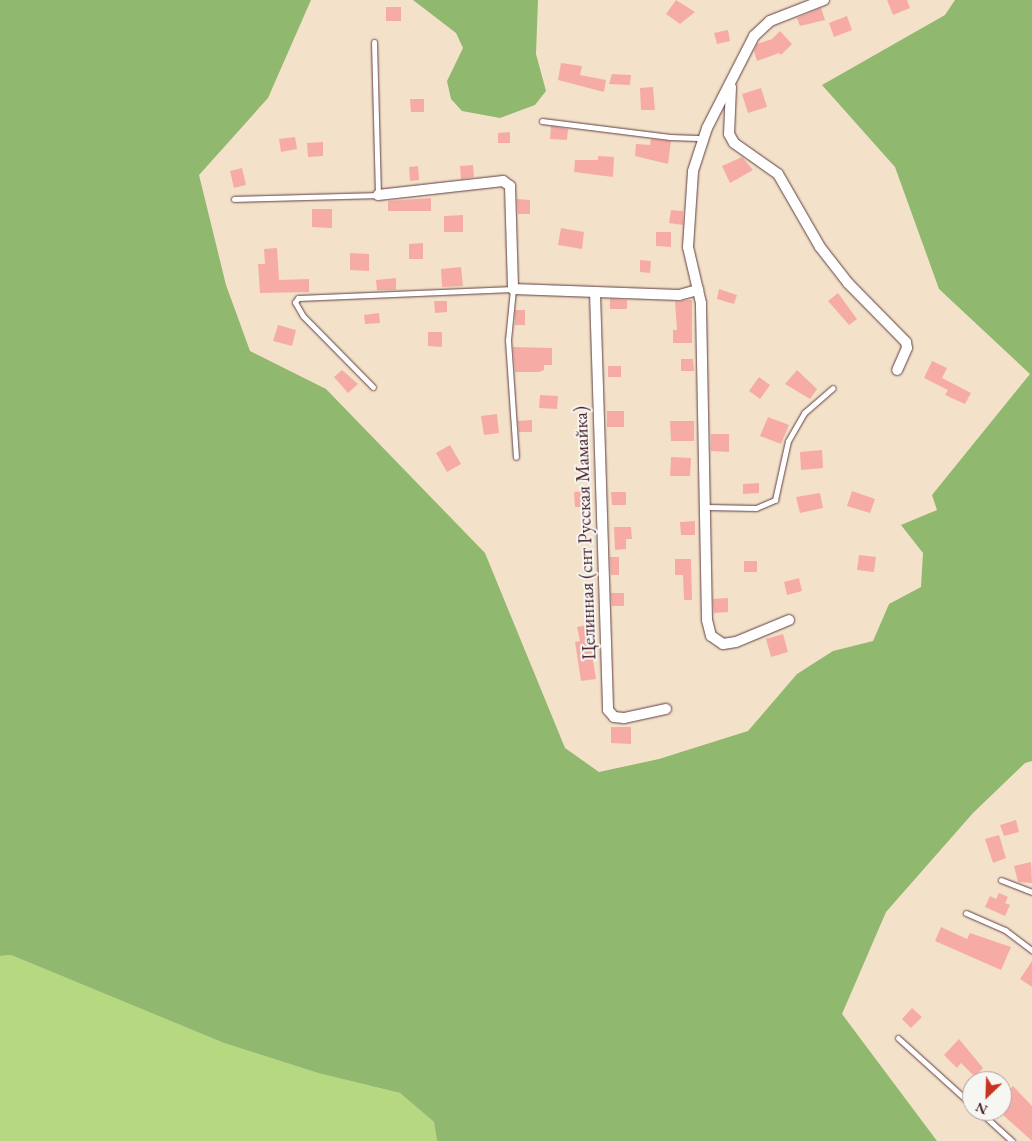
<!DOCTYPE html>
<meta charset="utf-8">
<style>
body{margin:0}
#map{position:relative;width:1032px;height:1141px;overflow:hidden;background:#f3e2c9;font-family:"EB Garamond",serif}
div>[style]{position:absolute}
.green>*{inset:0;background:#b5d880}
.forest>*{inset:0;background:#90b86e}
.building>*{inset:0;background:#f6aca5}
.roads{filter:drop-shadow(0 0 1px #633c43) drop-shadow(0 0 1px #633c43)}
.lane>*{height:5px;margin:-2.5px;padding:0 2.5px;transform-origin:2.5px;border-radius:2.5px;background:#fff}
.street>*{height:10px;margin:-5px;padding:0 5px;transform-origin:5px;border-radius:5px;background:#fff}
span{translate:-50% -50%;white-space:nowrap;text-align:center;line-height:1.15;-webkit-text-stroke:4px #f6f6f2;paint-order:stroke}
.street-label{font-size:19px;color:#4a1f2b}
.north{position:absolute;left:962px;top:1071px;width:50px;height:50px;box-sizing:border-box;background:#f6f6f2;border:1px solid #b1a0a2;border-radius:50%;rotate:204deg;font-size:14px;font-weight:700;line-height:20px;text-align:center;color:#4a1f2b}
.north::after{content:'';display:block;margin:auto;width:18px;height:22px;background:#c8321e;clip-path:polygon(50% 0,100% 100%,50% 72%,0 100%)}
</style>
<div id="map">
<div class="green">
<div style="clip-path:polygon(11px 955px,224px 1043px,318px 1073px,400px 1093px,434px 1122px,437px 1141px,0 1141px,0 956px)"></div>
</div>
<div class="forest">
<div style="clip-path:polygon(0 0,311px 0,268px 98px,199px 175px,226px 285px,250px 351px,326px 389px,485px 553px,565px 748px,599px 772px,659px 759px,748px 731px,797px 674px,833px 651px,873px 641px,889px 604px,921px 587px,923px 553px,901px 525px,937px 510px,932px 495px,1030px 374px,939px 289px,895px 167px,822px 85px,945px 15px,955px 0,1032px 0,1032px 761px,1025px 763px,973px 813px,886px 912px,842px 1014px,937px 1141px,437px 1141px,434px 1122px,400px 1093px,318px 1073px,224px 1043px,11px 955px,0 956px)"></div>
<div style="clip-path:polygon(413px 0,538px 0,536px 54px,546px 91px,535px 105px,500px 118px,462px 111px,451px 99px,447px 81px,463px 48px,456px 33px)"></div>
</div>
<div class="building">
<div style="clip-path:polygon(676px 0,695px 12px,680px 24px,666px 14px)"></div>
<div style="clip-path:polygon(887px 0,907px 0,910px 8px,893px 15px)"></div>
<div style="clip-path:polygon(386px 7px,401px 7px,401px 21px,386px 21px)"></div>
<div style="clip-path:polygon(821px 8px,825px 20px,800px 26px,797px 18px)"></div>
<div style="clip-path:polygon(847px 16px,852px 30px,834px 37px,829px 23px)"></div>
<div style="clip-path:polygon(728px 30px,730px 41px,717px 44px,714px 33px)"></div>
<div style="clip-path:polygon(780px 31px,792px 44px,781px 55px,779px 53px,757px 61px,754px 51px,757px 44px,772px 39px)"></div>
<div style="clip-path:polygon(561px 63px,582px 66px,580px 75px,606px 80px,604px 92px,558px 80px)"></div>
<div style="clip-path:polygon(612px 74px,631px 75px,630px 85px,609px 84px)"></div>
<div style="clip-path:polygon(653px 87px,655px 110px,641px 110px,640px 88px)"></div>
<div style="clip-path:polygon(761px 88px,767px 107px,748px 113px,742px 94px)"></div>
<div style="clip-path:polygon(410px 99px,424px 99px,424px 112px,411px 112px)"></div>
<div style="clip-path:polygon(551px 126px,568px 129px,567px 140px,550px 139px)"></div>
<div style="clip-path:polygon(510px 132px,510px 143px,498px 143px,498px 133px)"></div>
<div style="clip-path:polygon(295px 137px,297px 149px,281px 152px,279px 139px)"></div>
<div style="clip-path:polygon(651px 139px,671px 141px,668px 164px,635px 156px,636px 144px,650px 145px)"></div>
<div style="clip-path:polygon(323px 142px,323px 156px,308px 157px,307px 143px)"></div>
<div style="clip-path:polygon(598px 156px,614px 157px,613px 177px,574px 172px,575px 160px,598px 160px)"></div>
<div style="clip-path:polygon(742px 157px,753px 170px,730px 183px,722px 166px)"></div>
<div style="clip-path:polygon(473px 165px,474px 177px,461px 179px,460px 166px)"></div>
<div style="clip-path:polygon(418px 166px,419px 180px,410px 181px,409px 167px)"></div>
<div style="clip-path:polygon(242px 168px,246px 185px,234px 188px,230px 171px)"></div>
<div style="clip-path:polygon(431px 198px,431px 211px,388px 211px,388px 201px)"></div>
<div style="clip-path:polygon(517px 199px,530px 200px,530px 214px,518px 214px)"></div>
<div style="clip-path:polygon(312px 209px,332px 209px,332px 228px,312px 227px)"></div>
<div style="clip-path:polygon(671px 210px,683px 211px,683px 225px,669px 223px)"></div>
<div style="clip-path:polygon(463px 215px,463px 232px,444px 232px,444px 216px)"></div>
<div style="clip-path:polygon(561px 228px,584px 232px,582px 249px,558px 245px)"></div>
<div style="clip-path:polygon(656px 232px,671px 232px,671px 247px,656px 246px)"></div>
<div style="clip-path:polygon(423px 243px,423px 259px,409px 259px,409px 244px)"></div>
<div style="clip-path:polygon(277px 248px,279px 280px,309px 279px,309px 292px,260px 293px,258px 264px,265px 264px,264px 249px)"></div>
<div style="clip-path:polygon(350px 253px,369px 254px,369px 271px,350px 270px)"></div>
<div style="clip-path:polygon(640px 260px,651px 261px,650px 273px,640px 272px)"></div>
<div style="clip-path:polygon(461px 267px,463px 286px,442px 287px,441px 269px)"></div>
<div style="clip-path:polygon(396px 278px,396px 290px,377px 290px,376px 280px)"></div>
<div style="clip-path:polygon(719px 289px,737px 295px,734px 304px,717px 299px)"></div>
<div style="clip-path:polygon(838px 293px,857px 319px,849px 325px,828px 301px)"></div>
<div style="clip-path:polygon(610px 299px,627px 300px,627px 309px,610px 309px)"></div>
<div style="clip-path:polygon(688px 300px,692px 300px,692px 343px,673px 343px,673px 330px,677px 330px,675px 302px)"></div>
<div style="clip-path:polygon(434px 301px,447px 301px,447px 312px,435px 313px)"></div>
<div style="clip-path:polygon(515px 310px,525px 310px,525px 325px,515px 325px)"></div>
<div style="clip-path:polygon(379px 313px,380px 323px,365px 324px,364px 315px)"></div>
<div style="clip-path:polygon(278px 325px,296px 330px,292px 346px,273px 341px)"></div>
<div style="clip-path:polygon(428px 332px,442px 332px,442px 347px,428px 346px)"></div>
<div style="clip-path:polygon(513px 347px,552px 348px,552px 365px,544px 365px,544px 370px,539px 372px,515px 372px)"></div>
<div style="clip-path:polygon(681px 359px,693px 359px,694px 371px,681px 371px)"></div>
<div style="clip-path:polygon(932px 361px,947px 368px,942px 378px,971px 393px,965px 404px,945px 395px,948px 390px,924px 378px)"></div>
<div style="clip-path:polygon(608px 366px,621px 366px,621px 377px,608px 377px)"></div>
<div style="clip-path:polygon(342px 370px,358px 384px,348px 393px,334px 377px)"></div>
<div style="clip-path:polygon(797px 370px,817px 389px,810px 399px,785px 384px)"></div>
<div style="clip-path:polygon(759px 377px,770px 385px,760px 399px,749px 391px)"></div>
<div style="clip-path:polygon(540px 395px,558px 396px,557px 409px,539px 408px)"></div>
<div style="clip-path:polygon(607px 411px,624px 411px,624px 427px,607px 427px)"></div>
<div style="clip-path:polygon(497px 414px,499px 433px,484px 435px,481px 416px)"></div>
<div style="clip-path:polygon(768px 417px,789px 425px,781px 444px,760px 436px)"></div>
<div style="clip-path:polygon(532px 420px,532px 432px,519px 432px,518px 421px)"></div>
<div style="clip-path:polygon(670px 421px,694px 421px,694px 441px,671px 441px)"></div>
<div style="clip-path:polygon(711px 434px,729px 434px,729px 452px,711px 451px)"></div>
<div style="clip-path:polygon(450px 445px,461px 464px,447px 472px,436px 453px)"></div>
<div style="clip-path:polygon(822px 450px,823px 468px,801px 470px,800px 452px)"></div>
<div style="clip-path:polygon(671px 457px,691px 458px,690px 476px,670px 476px)"></div>
<div style="clip-path:polygon(759px 483px,759px 493px,743px 494px,743px 484px)"></div>
<div style="clip-path:polygon(588px 491px,589px 507px,575px 507px,574px 492px)"></div>
<div style="clip-path:polygon(852px 491px,875px 499px,870px 513px,847px 506px)"></div>
<div style="clip-path:polygon(611px 492px,626px 492px,626px 505px,612px 505px)"></div>
<div style="clip-path:polygon(820px 493px,823px 508px,800px 513px,796px 497px)"></div>
<div style="clip-path:polygon(695px 521px,695px 535px,681px 535px,680px 522px)"></div>
<div style="clip-path:polygon(614px 527px,631px 527px,632px 539px,626px 539px,626px 549px,615px 550px)"></div>
<div style="clip-path:polygon(859px 555px,876px 557px,874px 572px,857px 570px)"></div>
<div style="clip-path:polygon(610px 557px,619px 557px,619px 575px,611px 575px)"></div>
<div style="clip-path:polygon(675px 559px,691px 559px,692px 600px,684px 600px,683px 575px,675px 575px)"></div>
<div style="clip-path:polygon(744px 561px,757px 561px,757px 572px,744px 572px)"></div>
<div style="clip-path:polygon(799px 578px,802px 591px,787px 595px,784px 582px)"></div>
<div style="clip-path:polygon(611px 593px,624px 593px,624px 606px,612px 606px)"></div>
<div style="clip-path:polygon(728px 598px,728px 612px,714px 613px,713px 599px)"></div>
<div style="clip-path:polygon(594px 624px,596px 634px,589px 635px,596px 679px,581px 681px,575px 642px,580px 641px,577px 627px)"></div>
<div style="clip-path:polygon(783px 634px,788px 652px,771px 657px,766px 639px)"></div>
<div style="clip-path:polygon(611px 727px,631px 727px,631px 744px,611px 743px)"></div>
<div style="clip-path:polygon(1016px 820px,1019px 832px,1004px 836px,1000px 825px)"></div>
<div style="clip-path:polygon(999px 835px,1006px 858px,993px 863px,985px 839px)"></div>
<div style="clip-path:polygon(1031px 862px,1032px 883px,1018px 882px,1014px 866px)"></div>
<div style="clip-path:polygon(999px 893px,1008px 897px,1005px 903px,1010px 905px,1005px 916px,985px 907px,990px 896px,996px 899px)"></div>
<div style="clip-path:polygon(941px 927px,967px 939px,970px 933px,1011px 947px,1001px 970px,935px 941px)"></div>
<div style="clip-path:polygon(1032px 961px,1032px 987px,1020px 979px)"></div>
<div style="clip-path:polygon(912px 1008px,922px 1017px,911px 1028px,902px 1019px)"></div>
<div style="clip-path:polygon(959px 1039px,983px 1068px,975px 1077px,961px 1063px,957px 1068px,944px 1055px)"></div>
<div style="clip-path:polygon(1002px 1081px,1010px 1089px,1013px 1086px,1032px 1106px,1032px 1141px,1002px 1114px)"></div>
</div>
<div class="roads">
<div class="lane">
<div style="left:542px;top:121px;width:129px;rotate:7.1deg"></div>
<div style="left:670px;top:137px;width:34px;rotate:2deg"></div>
<div style="left:234px;top:199px;width:144px;rotate:-1.6deg"></div>
<div style="left:378px;top:195px;width:153px;rotate:-91.5deg"></div>
<div style="left:373px;top:387px;width:100px;rotate:-134.6deg"></div>
<div style="left:303px;top:316px;width:16px;rotate:-120deg"></div>
<div style="left:295px;top:302px;width:5px;rotate:-53deg"></div>
<div style="left:298px;top:298px;width:215px;rotate:-2.4deg"></div>
<div style="left:513px;top:289px;width:51px;rotate:95.6deg"></div>
<div style="left:508px;top:340px;width:117px;rotate:86.1deg"></div>
<div style="left:707px;top:507px;width:49px;rotate:1.2deg"></div>
<div style="left:756px;top:508px;width:21px;rotate:-23deg"></div>
<div style="left:775px;top:500px;width:60px;rotate:-77.6deg"></div>
<div style="left:788px;top:441px;width:32px;rotate:-60deg"></div>
<div style="left:804px;top:413px;width:38px;rotate:-41deg"></div>
<div style="left:1001px;top:880px;width:33px;rotate:21deg"></div>
<div style="left:966px;top:913px;width:43px;rotate:23.6deg"></div>
<div style="left:1005px;top:930px;width:34px;rotate:37deg"></div>
<div style="left:898px;top:1038px;width:100px;rotate:42.2deg"></div>
<div style="left:979px;top:1111px;width:45px;rotate:42.3deg"></div>
</div>
<div class="street">
<div style="left:731px;top:87px;width:47px;rotate:92.4deg"></div>
<div style="left:729px;top:134px;width:10px;rotate:61deg"></div>
<div style="left:734px;top:143px;width:54px;rotate:35.2deg"></div>
<div style="left:778px;top:174px;width:84px;rotate:60.1deg"></div>
<div style="left:820px;top:247px;width:46px;rotate:52.1deg"></div>
<div style="left:848px;top:283px;width:83px;rotate:45.5deg"></div>
<div style="left:906px;top:342px;width:6px;rotate:81deg"></div>
<div style="left:907px;top:348px;width:24px;rotate:114deg"></div>
<div style="left:378px;top:195px;width:126px;rotate:-6.4deg"></div>
<div style="left:503px;top:181px;width:9px;rotate:36deg"></div>
<div style="left:510px;top:186px;width:103px;rotate:88.3deg"></div>
<div style="left:513px;top:289px;width:166px;rotate:2.1deg"></div>
<div style="left:679px;top:295px;width:20px;rotate:-15deg"></div>
<div style="left:595px;top:293px;width:417px;rotate:88.2deg"></div>
<div style="left:608px;top:710px;width:9px;rotate:49deg"></div>
<div style="left:614px;top:717px;width:10px;rotate:6deg"></div>
<div style="left:624px;top:718px;width:43px;rotate:-12.1deg"></div>
<div style="left:789px;top:620px;width:57px;rotate:157.5deg"></div>
<div style="left:736px;top:642px;width:13px;rotate:171deg"></div>
<div style="left:723px;top:644px;width:14px;rotate:-146deg"></div>
<div style="left:711px;top:636px;width:16px;rotate:-104deg"></div>
<div style="left:707px;top:620px;width:317px;rotate:-91.1deg"></div>
<div style="left:701px;top:303px;width:57px;rotate:-103.1deg"></div>
<div style="left:688px;top:247px;width:76px;rotate:-86.2deg"></div>
<div style="left:693px;top:171px;width:45px;rotate:-72deg"></div>
<div style="left:707px;top:128px;width:103px;rotate:-62.9deg"></div>
<div style="left:754px;top:36px;width:22px;rotate:-43deg"></div>
<div style="left:770px;top:21px;width:58px;rotate:-21.3deg"></div>
</div>
</div>
<div class="street-label">
<span style="left:585px;top:533px;rotate:-92deg">Целинная (снт Русская Мамайка)</span>
</div>
<div class="north">N</div>
</div>
